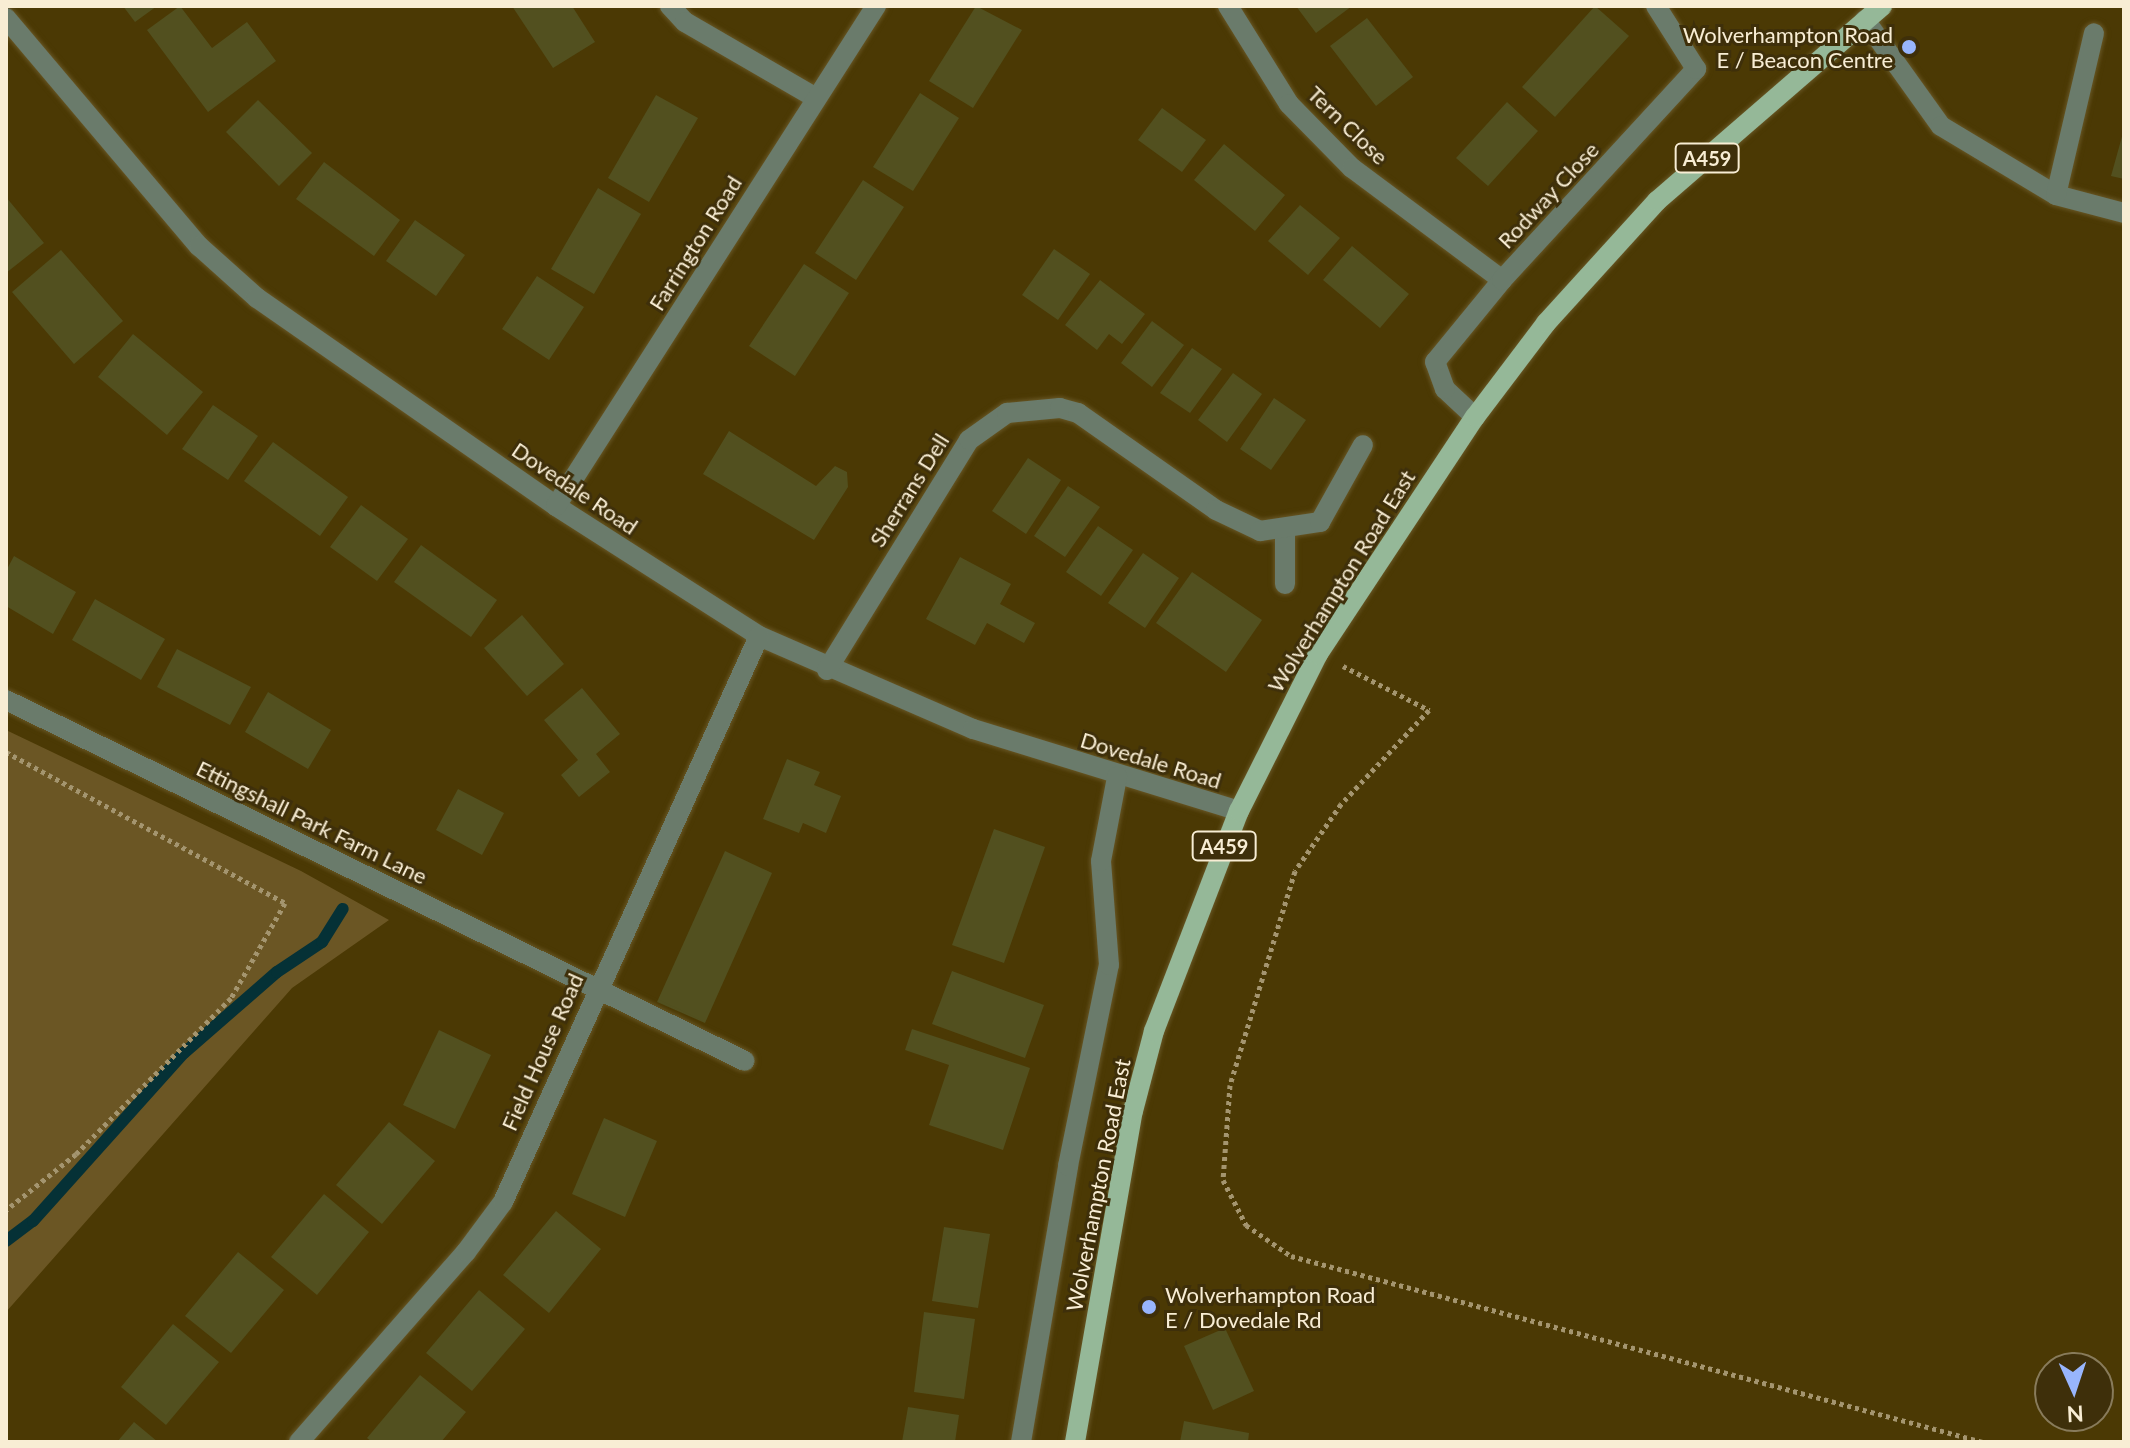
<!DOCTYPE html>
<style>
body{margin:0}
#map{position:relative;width:2130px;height:1448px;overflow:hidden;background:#4b3904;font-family:Lato,sans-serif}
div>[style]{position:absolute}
.green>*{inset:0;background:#6b5624}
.stream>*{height:12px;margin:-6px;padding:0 6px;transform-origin:6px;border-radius:6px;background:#053136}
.building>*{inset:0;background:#52501f}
.path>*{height:5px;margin-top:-2.5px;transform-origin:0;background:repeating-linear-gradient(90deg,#a4956f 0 4px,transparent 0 8px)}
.roads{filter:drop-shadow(0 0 2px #675625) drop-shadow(0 0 2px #675625)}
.minor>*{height:20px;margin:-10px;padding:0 10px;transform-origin:10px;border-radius:10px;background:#6a7b6b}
.major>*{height:20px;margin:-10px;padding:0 10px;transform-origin:10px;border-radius:10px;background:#95b898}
.dots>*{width:22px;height:22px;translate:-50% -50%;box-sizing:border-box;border:4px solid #3e2f0a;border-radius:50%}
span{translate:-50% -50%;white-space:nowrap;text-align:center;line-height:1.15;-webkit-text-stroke:6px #3e2f0a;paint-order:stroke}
.shield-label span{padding:2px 6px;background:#3e2f0a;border:2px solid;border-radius:6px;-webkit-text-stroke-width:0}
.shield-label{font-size:20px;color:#f8edd4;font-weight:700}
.poi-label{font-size:22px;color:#f8edd4}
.right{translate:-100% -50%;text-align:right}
.left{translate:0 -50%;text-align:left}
.street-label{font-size:22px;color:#f8edd4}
.frame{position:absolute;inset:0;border:8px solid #f8edd4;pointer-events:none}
.north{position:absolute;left:2034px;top:1352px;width:80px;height:80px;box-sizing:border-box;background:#3e2f0a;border:2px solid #887b5b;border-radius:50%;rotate:177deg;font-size:22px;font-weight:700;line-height:32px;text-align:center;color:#f8edd4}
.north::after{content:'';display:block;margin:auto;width:28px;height:36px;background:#98b5fd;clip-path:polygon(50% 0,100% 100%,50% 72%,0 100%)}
</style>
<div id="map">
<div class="green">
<div style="clip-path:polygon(6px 730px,301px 871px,389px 920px,292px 988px,6px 1312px)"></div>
</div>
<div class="stream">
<div style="left:6px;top:1241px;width:34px;rotate:-37deg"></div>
<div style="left:33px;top:1221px;width:226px;rotate:-48.1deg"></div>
<div style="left:184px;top:1053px;width:123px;rotate:-41.1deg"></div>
<div style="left:277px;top:972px;width:54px;rotate:-33.7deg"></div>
<div style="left:322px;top:942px;width:39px;rotate:-58deg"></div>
</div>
<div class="building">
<div style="clip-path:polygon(123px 6px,157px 6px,135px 22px)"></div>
<div style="clip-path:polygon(180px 6px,212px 48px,247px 22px,276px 61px,208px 112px,147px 30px)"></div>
<div style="clip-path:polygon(512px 6px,572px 6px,595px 42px,553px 68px)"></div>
<div style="clip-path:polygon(976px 6px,1022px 30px,973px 108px,929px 81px)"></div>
<div style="clip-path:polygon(1296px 6px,1352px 6px,1316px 33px)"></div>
<div style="clip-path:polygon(1595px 6px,1629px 36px,1555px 117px,1522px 87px)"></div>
<div style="clip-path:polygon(1367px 18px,1413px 77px,1376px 106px,1330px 46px)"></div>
<div style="clip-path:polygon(920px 93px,959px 118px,913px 191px,873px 167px)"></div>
<div style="clip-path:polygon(656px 95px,698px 118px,649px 202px,608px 178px)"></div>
<div style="clip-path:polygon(258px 100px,312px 153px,279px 186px,226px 132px)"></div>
<div style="clip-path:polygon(1507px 102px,1538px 131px,1488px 186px,1456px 158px)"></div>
<div style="clip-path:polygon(1162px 108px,1206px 140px,1182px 172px,1138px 140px)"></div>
<div style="clip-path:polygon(2123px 133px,2124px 133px,2124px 179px,2111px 176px)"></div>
<div style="clip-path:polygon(1224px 144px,1285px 195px,1255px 231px,1194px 180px)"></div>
<div style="clip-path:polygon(324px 162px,400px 220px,374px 256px,296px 199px)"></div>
<div style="clip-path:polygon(863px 180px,904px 207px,856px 280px,815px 253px)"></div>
<div style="clip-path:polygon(598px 188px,641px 214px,594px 294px,551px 269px)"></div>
<div style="clip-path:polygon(6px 197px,44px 243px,6px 273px)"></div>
<div style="clip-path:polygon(1300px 205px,1340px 238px,1308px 275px,1268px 241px)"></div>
<div style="clip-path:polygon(415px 220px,465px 255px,436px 296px,386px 261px)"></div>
<div style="clip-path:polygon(1352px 246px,1409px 294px,1380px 328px,1323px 280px)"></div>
<div style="clip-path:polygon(1054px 249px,1090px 274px,1058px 320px,1022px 295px)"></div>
<div style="clip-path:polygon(61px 250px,123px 321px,74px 364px,12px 292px)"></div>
<div style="clip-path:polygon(804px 264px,849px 293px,795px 376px,749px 346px)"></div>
<div style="clip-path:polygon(537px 276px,584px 307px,549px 360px,502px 329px)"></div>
<div style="clip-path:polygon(1100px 280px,1145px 314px,1122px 344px,1109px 334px,1097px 350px,1065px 325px)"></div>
<div style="clip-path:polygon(1152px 321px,1184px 345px,1152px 387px,1121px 363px)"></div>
<div style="clip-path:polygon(133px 334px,203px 392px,167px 435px,98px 377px)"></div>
<div style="clip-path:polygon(1192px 348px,1222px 369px,1190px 413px,1160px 393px)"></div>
<div style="clip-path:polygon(1233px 373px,1262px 394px,1227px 442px,1198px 420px)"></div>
<div style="clip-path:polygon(1274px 398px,1306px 420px,1271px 470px,1240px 449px)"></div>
<div style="clip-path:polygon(213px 405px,258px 436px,228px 480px,182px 449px)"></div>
<div style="clip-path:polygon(729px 431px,816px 486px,835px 466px,847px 472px,848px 487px,814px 540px,703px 474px)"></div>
<div style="clip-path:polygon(273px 442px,348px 497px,320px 536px,244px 481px)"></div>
<div style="clip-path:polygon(1028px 458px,1061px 480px,1026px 534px,992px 511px)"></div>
<div style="clip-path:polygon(1068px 486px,1100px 507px,1065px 557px,1034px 536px)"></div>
<div style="clip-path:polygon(361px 505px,408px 539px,377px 581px,330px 547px)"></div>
<div style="clip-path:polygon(1098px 526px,1133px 550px,1101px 596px,1066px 572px)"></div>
<div style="clip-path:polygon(421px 545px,497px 600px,471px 637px,394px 582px)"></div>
<div style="clip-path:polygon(1143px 553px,1179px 578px,1145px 628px,1108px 603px)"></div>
<div style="clip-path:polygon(14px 556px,76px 592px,53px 634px,6px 606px,6px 571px)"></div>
<div style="clip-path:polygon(960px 557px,1011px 584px,1000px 604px,1035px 623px,1024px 643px,987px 623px,975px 645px,926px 619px)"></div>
<div style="clip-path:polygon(1192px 572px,1262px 620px,1226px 672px,1156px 623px)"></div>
<div style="clip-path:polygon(95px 599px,165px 639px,141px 680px,72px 640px)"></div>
<div style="clip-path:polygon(522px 615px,564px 664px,527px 696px,484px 648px)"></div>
<div style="clip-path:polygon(177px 649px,251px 687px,230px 725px,157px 687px)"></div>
<div style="clip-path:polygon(582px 688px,620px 734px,596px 754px,610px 772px,579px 797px,561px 775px,578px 760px,544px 720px)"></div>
<div style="clip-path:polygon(268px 692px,331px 730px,308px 769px,245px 732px)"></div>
<div style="clip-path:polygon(787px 759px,820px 772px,814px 785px,841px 796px,826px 833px,803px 823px,799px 833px,763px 819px)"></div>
<div style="clip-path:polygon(458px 789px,504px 813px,482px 855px,436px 830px)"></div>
<div style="clip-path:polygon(994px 829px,1045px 847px,1004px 963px,952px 945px)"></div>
<div style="clip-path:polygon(725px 851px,772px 873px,705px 1023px,657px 1002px)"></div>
<div style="clip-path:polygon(952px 971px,1044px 1005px,1025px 1058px,932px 1024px)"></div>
<div style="clip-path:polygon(912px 1029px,1030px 1068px,1003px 1150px,929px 1125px,949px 1065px,905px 1050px)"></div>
<div style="clip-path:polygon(439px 1030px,491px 1055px,455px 1129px,403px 1105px)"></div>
<div style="clip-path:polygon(604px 1118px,657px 1141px,625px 1217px,572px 1194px)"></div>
<div style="clip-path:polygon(389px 1122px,435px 1161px,382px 1224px,336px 1185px)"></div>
<div style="clip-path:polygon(324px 1194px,369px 1232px,317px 1295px,271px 1257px)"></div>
<div style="clip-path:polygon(556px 1211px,601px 1249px,549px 1313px,503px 1275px)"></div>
<div style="clip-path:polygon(944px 1227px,990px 1234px,978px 1308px,932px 1301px)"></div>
<div style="clip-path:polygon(238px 1252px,284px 1290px,231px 1353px,185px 1316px)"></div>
<div style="clip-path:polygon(479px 1290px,525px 1329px,472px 1391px,426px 1353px)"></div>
<div style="clip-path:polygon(924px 1312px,975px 1319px,964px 1399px,914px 1392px)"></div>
<div style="clip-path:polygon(173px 1324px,219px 1362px,166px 1425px,121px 1387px)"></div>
<div style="clip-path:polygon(1225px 1328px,1254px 1391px,1213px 1410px,1184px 1346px)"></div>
<div style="clip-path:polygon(420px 1375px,466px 1412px,441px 1442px,372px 1442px,367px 1438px)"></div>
<div style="clip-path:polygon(908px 1407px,959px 1415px,955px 1442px,902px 1442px)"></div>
<div style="clip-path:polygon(1184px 1421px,1249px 1433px,1248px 1442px,1180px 1442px)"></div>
<div style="clip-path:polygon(134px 1422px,158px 1442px,117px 1442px)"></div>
</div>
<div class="path">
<div style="left:1343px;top:666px;width:97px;rotate:27.1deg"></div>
<div style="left:1429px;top:710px;width:129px;rotate:133.1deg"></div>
<div style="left:1341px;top:804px;width:81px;rotate:124.5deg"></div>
<div style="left:1295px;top:871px;width:224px;rotate:106.9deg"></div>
<div style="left:1230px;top:1085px;width:95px;rotate:94.2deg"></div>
<div style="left:1223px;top:1180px;width:51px;rotate:62.9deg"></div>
<div style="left:1246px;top:1225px;width:55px;rotate:34.6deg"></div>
<div style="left:1291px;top:1256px;width:717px;rotate:15.04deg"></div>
<div style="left:6px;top:752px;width:317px;rotate:28.4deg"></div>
<div style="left:285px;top:903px;width:109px;rotate:119.6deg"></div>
<div style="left:231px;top:998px;width:220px;rotate:134.8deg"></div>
<div style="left:76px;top:1154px;width:90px;rotate:141.3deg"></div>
</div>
<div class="roads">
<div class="minor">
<div style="left:670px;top:6px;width:22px;rotate:47deg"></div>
<div style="left:685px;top:22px;width:151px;rotate:30.1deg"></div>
<div style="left:1228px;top:6px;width:115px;rotate:58.1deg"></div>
<div style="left:1289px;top:104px;width:90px;rotate:45.5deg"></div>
<div style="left:1352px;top:168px;width:187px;rotate:36.7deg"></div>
<div style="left:6px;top:18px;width:299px;rotate:49.8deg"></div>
<div style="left:199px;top:246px;width:78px;rotate:41.9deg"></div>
<div style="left:257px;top:298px;width:364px;rotate:34.8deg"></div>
<div style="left:556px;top:506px;width:241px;rotate:32.6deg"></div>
<div style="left:759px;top:636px;width:233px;rotate:23.5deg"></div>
<div style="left:973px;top:729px;width:278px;rotate:17.1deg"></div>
<div style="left:1865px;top:20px;width:130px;rotate:54.4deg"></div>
<div style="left:1941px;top:126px;width:134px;rotate:31deg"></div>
<div style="left:2056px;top:195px;width:70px;rotate:14.8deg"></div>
<div style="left:2056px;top:195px;width:166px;rotate:-76.8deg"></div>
<div style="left:1475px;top:417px;width:41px;rotate:-137deg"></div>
<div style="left:1445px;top:389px;width:29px;rotate:-110deg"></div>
<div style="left:1435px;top:362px;width:106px;rotate:-50.7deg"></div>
<div style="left:1502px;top:280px;width:287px;rotate:-47.4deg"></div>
<div style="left:1696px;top:69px;width:75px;rotate:-122.4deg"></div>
<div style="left:556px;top:506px;width:594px;rotate:-57.38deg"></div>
<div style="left:1285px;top:584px;width:54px;rotate:-90deg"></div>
<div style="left:827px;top:670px;width:270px;rotate:-58.3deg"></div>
<div style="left:969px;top:440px;width:47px;rotate:-35.4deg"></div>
<div style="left:1007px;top:413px;width:53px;rotate:-5.4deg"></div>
<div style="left:1060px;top:408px;width:19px;rotate:16deg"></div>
<div style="left:1078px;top:413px;width:169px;rotate:35.1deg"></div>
<div style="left:1216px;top:510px;width:49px;rotate:25.5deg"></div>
<div style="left:1260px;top:531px;width:61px;rotate:-8.5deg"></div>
<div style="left:1320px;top:522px;width:88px;rotate:-60.8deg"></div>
<div style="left:6px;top:700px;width:822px;rotate:26.04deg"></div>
<div style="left:299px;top:1442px;width:253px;rotate:-48.7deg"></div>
<div style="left:466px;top:1252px;width:62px;rotate:-53.5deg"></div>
<div style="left:503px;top:1202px;width:621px;rotate:-65.66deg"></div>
<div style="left:1021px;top:1442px;width:280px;rotate:-80.3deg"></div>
<div style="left:1068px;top:1166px;width:205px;rotate:-78.5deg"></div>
<div style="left:1109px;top:965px;width:104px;rotate:-94.4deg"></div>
<div style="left:1101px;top:861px;width:86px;rotate:-79.2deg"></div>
</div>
<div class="major">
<div style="left:1075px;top:1442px;width:336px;rotate:-80.1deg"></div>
<div style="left:1133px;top:1111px;width:83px;rotate:-75.3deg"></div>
<div style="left:1154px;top:1031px;width:236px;rotate:-68.9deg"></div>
<div style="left:1239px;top:811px;width:176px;rotate:-63.3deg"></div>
<div style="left:1318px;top:654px;width:284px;rotate:-56.5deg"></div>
<div style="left:1475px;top:417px;width:118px;rotate:-52.9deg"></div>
<div style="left:1546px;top:323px;width:165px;rotate:-47.7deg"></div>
<div style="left:1657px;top:201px;width:298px;rotate:-40.9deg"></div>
</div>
</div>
<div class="dots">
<div style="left:1909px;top:47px;background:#98b5fd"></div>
<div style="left:1149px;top:1307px;background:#98b5fd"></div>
</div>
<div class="shield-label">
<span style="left:1707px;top:158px">A459</span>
<span style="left:1224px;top:846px">A459</span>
</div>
<div class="poi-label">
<span class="right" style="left:1893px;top:47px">Wolverhampton Road<br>E / Beacon Centre</span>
<span class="left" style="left:1165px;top:1307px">Wolverhampton Road<br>E / Dovedale Rd</span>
</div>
<div class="street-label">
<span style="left:1348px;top:125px;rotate:44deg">Tern Close</span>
<span style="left:1548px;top:195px;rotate:-47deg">Rodway Close</span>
<span style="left:695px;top:243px;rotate:-58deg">Farrington Road</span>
<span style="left:575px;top:488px;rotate:34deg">Dovedale Road</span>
<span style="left:909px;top:490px;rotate:-58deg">Sherrans Dell</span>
<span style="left:1341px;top:581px;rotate:-58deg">Wolverhampton Road East</span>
<span style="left:1151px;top:760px;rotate:17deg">Dovedale Road</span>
<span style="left:312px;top:822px;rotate:26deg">Ettingshall Park Farm Lane</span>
<span style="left:542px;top:1052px;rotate:-66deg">Field House Road</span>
<span style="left:1098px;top:1185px;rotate:-79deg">Wolverhampton Road East</span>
</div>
<div class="frame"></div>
<div class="north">N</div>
</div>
